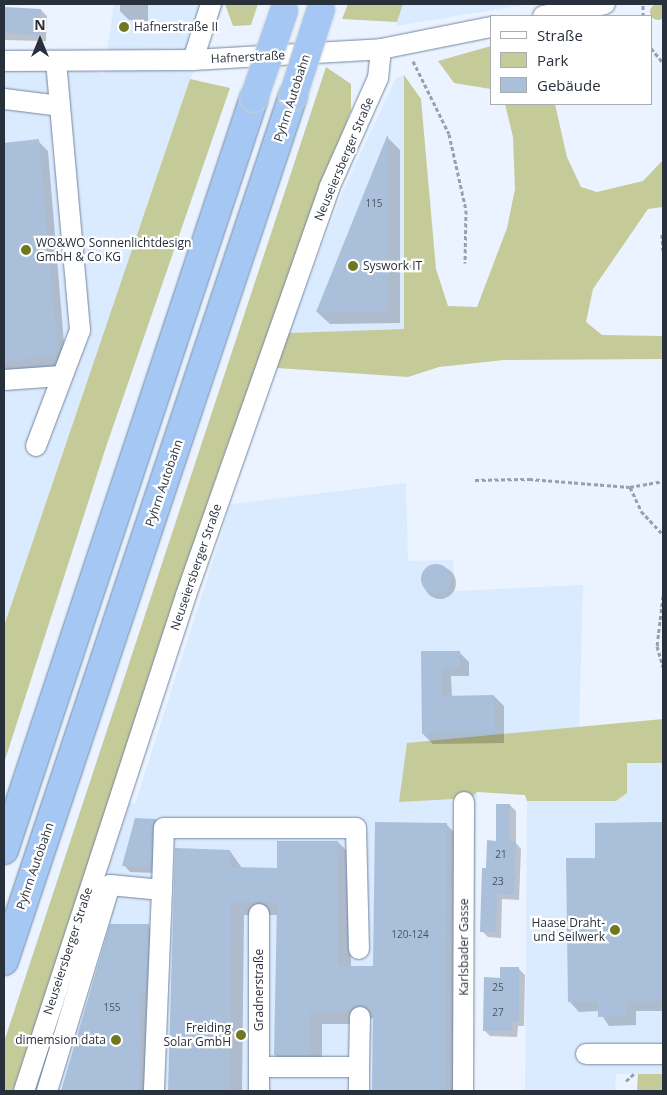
<!DOCTYPE html>
<meta charset="utf-8">
<style>
body{margin:0}
#map{position:relative;width:667px;height:1095px;overflow:hidden;background:#eaf3ff;font-family:"Open Sans",sans-serif}
div>[style]{position:absolute}
.built>*{inset:0;background:#daeaff}
.green>*{inset:0;background:#c5cb98}
.round{border-radius:50%}
.shadow>*{inset:0;background:#0003}
.building>*{inset:0;background:#a9bfda}
.path>*{height:3px;margin-top:-1.5px;transform-origin:0;background:repeating-linear-gradient(90deg,#98a0ac 0 4px,transparent 0 6.5px)}
.roads{filter:drop-shadow(0 0 1px #7387a1) drop-shadow(0 0 1px #7387a1)}
.minor>*{height:20px;margin:-10px;padding:0 10px;transform-origin:10px;border-radius:10px;background:#fff}
.highway>*{height:28px;margin:-14px;padding:0 14px;transform-origin:14px;border-radius:14px;background:#a5c7f3}
.bridges{filter:drop-shadow(0 0 1px #d0d1d4) drop-shadow(0 0 1px #d0d1d4)}
.highway-bridge>*{height:28px;margin:-14px;padding:0 14px;transform-origin:14px;border-radius:14px;background:#a5c7f3}
.dots>*{width:14px;height:14px;translate:-50% -50%;box-sizing:border-box;border:2px solid #fff;border-radius:50%}
span{translate:-50% -50%;white-space:nowrap;text-align:center;line-height:1.15;-webkit-text-stroke:4.5px #fff;paint-order:stroke}
.number-label{font-size:10px;color:#485463}
.number-label span{-webkit-text-stroke-width:0}
.poi-label{font-size:12px;color:#28303b}
.left{translate:0 -50%;text-align:left}
.right{translate:-100% -50%;text-align:right}
.street-label{font-size:12px;color:#28303b}
.frame{position:absolute;inset:0;border:5px solid #28303b;pointer-events:none}
.legend{position:absolute;left:490px;top:15px;width:162px;height:90px;box-sizing:border-box;background:#fff;border:1px solid #a9acb1;margin:0;padding:6px 9px;list-style:none;font-size:15px;color:#28303b}
.legend li{display:flex;align-items:center;gap:10px;height:25px}
.legend b{width:25px;border:1px solid #a9acb1}
.north{position:absolute;left:15px;top:15px;width:50px;height:50px;-webkit-text-stroke:4px #fff;paint-order:stroke;rotate:0deg;font-size:14px;font-weight:700;line-height:20px;text-align:center;color:#28303b}
.north::after{content:'';display:block;margin:auto;width:18px;height:22px;background:#28303b;clip-path:polygon(50% 0,100% 100%,50% 72%,0 100%)}
</style>
<div id="map">
<div class="built">
<div style="clip-path:polygon(114px 4px,225px 4px,190px 79px,4px 626px,4px 61px,56px 62px,104px 74px)"></div>
<div style="clip-path:polygon(403px 4px,529px 4px,396px 26px)"></div>
<div style="clip-path:polygon(404px 75px,404px 329px,288px 333px,344px 189px,396px 78px)"></div>
<div style="clip-path:polygon(406px 483px,408px 561px,453px 560px,455px 591px,583px 585px,579px 727px,544px 733px,477px 792px,472px 1091px,4px 1091px,4px 1042px,88px 788px,135px 804px,231px 504px)"></div>
<div style="clip-path:polygon(627px 763px,663px 763px,663px 1074px,616px 1074px,615px 1091px,525px 1091px,527px 801px,616px 801px,627px 793px)"></div>
</div>
<div class="green">
<div style="clip-path:polygon(225px 4px,258px 4px,251px 25px,233px 26px)"></div>
<div style="clip-path:polygon(348px 4px,403px 4px,397px 22px,342px 19px)"></div>
<div class="round" style="left:650px;top:4px;width:16px;height:16px"></div>
<div style="clip-path:polygon(491px 46px,491px 89px,454px 83px,438px 61px)"></div>
<div style="clip-path:polygon(326px 67px,351px 84px,351px 110px,222px 460px,13px 1091px,4px 1091px,4px 1042px)"></div>
<div style="clip-path:polygon(404px 75px,421px 99px,436px 269px,448px 306px,477px 307px,507px 228px,515px 189px,513px 137px,505px 104px,555px 104px,567px 157px,581px 187px,597px 192px,643px 181px,663px 160px,663px 207px,648px 209px,593px 289px,586px 322px,602px 335px,663px 336px,663px 359px,504px 360px,439px 367px,408px 377px,277px 368px,288px 333px,404px 329px)"></div>
<div style="clip-path:polygon(190px 79px,230px 88px,105px 450px,4px 763px,4px 626px)"></div>
<div style="clip-path:polygon(663px 719px,663px 763px,627px 763px,627px 793px,616px 801px,527px 801px,525px 795px,477px 792px,471px 798px,399px 802px,407px 743px)"></div>
<div style="clip-path:polygon(638px 1074px,663px 1074px,663px 1091px,637px 1091px)"></div>
</div>
<div class="shadow">
<div style="clip-path:polygon(120px 4px,148px 4px,148px 21px,129px 20px,120px 11px)"></div>
<div style="clip-path:polygon(4px 8px,41px 10px,47px 16px,46px 41px,4px 40px)"></div>
<div style="clip-path:polygon(388px 138px,400px 150px,400px 323px,330px 324px,317px 312px)"></div>
<div style="clip-path:polygon(38px 141px,48px 151px,66px 367px,4px 373px,4px 144px)"></div>
<div class="round" style="left:424px;top:567px;width:32px;height:32px"></div>
<div style="clip-path:polygon(459px 652px,469px 662px,469px 676px,451px 676px,452px 697px,494px 696px,504px 706px,504px 743px,433px 744px,423px 734px,422px 653px)"></div>
<div style="clip-path:polygon(510px 805px,516px 811px,516px 843px,521px 849px,519px 900px,502px 899px,501px 938px,488px 937px,482px 931px,487px 869px)"></div>
<div style="clip-path:polygon(136px 820px,156px 820px,162px 827px,157px 873px,130px 872px,124px 865px)"></div>
<div style="clip-path:polygon(663px 823px,663px 1011px,636px 1011px,636px 1025px,609px 1026px,599px 1011px,579px 1012px,570px 1002px,597px 859px,596px 824px)"></div>
<div style="clip-path:polygon(447px 825px,460px 838px,458px 1091px,374px 1091px,374px 1017px,363px 1024px,322px 1024px,322px 1067px,288px 1067px,275px 1055px,278px 915px,244px 915px,242px 1091px,169px 1091px,176px 850px,230px 851px,242px 868px,278px 869px,338px 842px,351px 855px,351px 967px,374px 968px)"></div>
<div style="clip-path:polygon(111px 926px,148px 926px,161px 938px,152px 1091px,64px 1091px)"></div>
<div style="clip-path:polygon(519px 969px,525px 975px,524px 1026px,518px 1026px,517px 1037px,490px 1036px,484px 1030px,501px 979px)"></div>
</div>
<div class="building">
<div style="clip-path:polygon(4px 7px,41px 9px,40px 35px,4px 33px)"></div>
<div style="clip-path:polygon(388px 136px,388px 311px,316px 312px,387px 136px)"></div>
<div style="clip-path:polygon(39px 139px,58px 354px,4px 362px,4px 143px)"></div>
<div class="round" style="left:421px;top:564px;width:30px;height:30px"></div>
<div style="clip-path:polygon(421px 651px,460px 651px,460px 667px,442px 667px,442px 696px,494px 695px,495px 733px,422px 734px)"></div>
<div style="clip-path:polygon(496px 804px,510px 804px,510px 841px,516px 842px,514px 895px,497px 894px,496px 932px,480px 932px,482px 868px,486px 868px,487px 840px,496px 841px)"></div>
<div style="clip-path:polygon(135px 818px,156px 819px,151px 867px,122px 866px)"></div>
<div style="clip-path:polygon(375px 822px,447px 823px,445px 1091px,372px 1091px,373px 1012px,361px 1005px,350px 1012px,310px 1012px,309px 1055px,274px 1055px,277px 904px,259px 902px,231px 903px,230px 1091px,168px 1091px,175px 848px,230px 850px,230px 867px,277px 868px,277px 841px,338px 841px,338px 966px,373px 966px)"></div>
<div style="clip-path:polygon(663px 822px,663px 1001px,627px 1002px,627px 1016px,598px 1017px,598px 1002px,568px 1002px,566px 858px,595px 858px,595px 823px)"></div>
<div style="clip-path:polygon(110px 924px,149px 924px,146px 992px,141px 992px,139px 1091px,61px 1091px)"></div>
<div style="clip-path:polygon(500px 967px,519px 967px,519px 1021px,512px 1021px,512px 1031px,483px 1031px,484px 977px,500px 978px)"></div>
</div>
<div class="path">
<div style="left:643px;top:16px;width:12px;rotate:-90deg"></div>
<div style="left:651px;top:48px;width:19px;rotate:51deg"></div>
<div style="left:413px;top:61px;width:81px;rotate:63.7deg"></div>
<div style="left:449px;top:134px;width:78px;rotate:77.4deg"></div>
<div style="left:466px;top:210px;width:53px;rotate:91.1deg"></div>
<div style="left:662px;top:234px;width:17px;rotate:87deg"></div>
<div style="left:475px;top:480px;width:54px;rotate:-1.1deg"></div>
<div style="left:529px;top:479px;width:101px;rotate:4.5deg"></div>
<div style="left:630px;top:487px;width:34px;rotate:-10deg"></div>
<div style="left:630px;top:487px;width:26px;rotate:65deg"></div>
<div style="left:641px;top:511px;width:33px;rotate:47deg"></div>
<div style="left:663px;top:596px;width:50px;rotate:96.8deg"></div>
<div style="left:657px;top:646px;width:22px;rotate:74deg"></div>
<div style="left:626px;top:1081px;width:12px;rotate:-42deg"></div>
</div>
<div class="roads">
<div class="minor">
<div style="left:543px;top:16px;width:63px;rotate:-11deg"></div>
<div style="left:193px;top:60px;width:59px;rotate:-72.2deg"></div>
<div style="left:4px;top:61px;width:189px;rotate:-0.3deg"></div>
<div style="left:193px;top:60px;width:188px;rotate:-3.3deg"></div>
<div style="left:381px;top:49px;width:112px;rotate:-11.3deg"></div>
<div style="left:4px;top:99px;width:56px;rotate:7.1deg"></div>
<div style="left:4px;top:380px;width:57px;rotate:-4deg"></div>
<div style="left:36px;top:446px;width:124px;rotate:-69.2deg"></div>
<div style="left:80px;top:330px;width:269px;rotate:-95.1deg"></div>
<div style="left:162px;top:890px;width:62px;rotate:-88.2deg"></div>
<div style="left:164px;top:828px;width:192px"></div>
<div style="left:356px;top:828px;width:121px;rotate:88.6deg"></div>
<div style="left:586px;top:1054px;width:77px"></div>
<div style="left:259px;top:1067px;width:153px;rotate:-90deg"></div>
<div style="left:359px;top:1067px;width:50px;rotate:-88.9deg"></div>
<div style="left:24px;top:1091px;width:522px;rotate:-71.91deg"></div>
<div style="left:186px;top:595px;width:431px;rotate:-70.6deg"></div>
<div style="left:329px;top:188px;width:120px;rotate:-66deg"></div>
<div style="left:378px;top:78px;width:29px;rotate:-84deg"></div>
<div style="left:47px;top:1091px;width:215px;rotate:-73deg"></div>
<div style="left:110px;top:885px;width:52px;rotate:5.5deg"></div>
<div style="left:162px;top:890px;width:201px;rotate:92.3deg"></div>
<div style="left:259px;top:1091px;width:24px;rotate:-90deg"></div>
<div style="left:259px;top:1067px;width:100px"></div>
<div style="left:359px;top:1067px;width:24px;rotate:90deg"></div>
<div style="left:463px;top:1091px;width:289px;rotate:-89.8deg"></div>
</div>
<div class="highway">
<div style="left:4px;top:850px;width:792px;rotate:-71.61deg"></div>
<div style="left:4px;top:961px;width:912px;rotate:-71.53deg"></div>
</div>
</div>
<div class="bridges">
<div class="highway-bridge">
<div style="left:293px;top:96px;width:91px;rotate:-72.2deg"></div>
<div style="left:254px;top:98px;width:92px;rotate:-71deg"></div>
</div>
</div>
<div class="dots">
<div style="left:124px;top:27px;background:#717720"></div>
<div style="left:26px;top:250px;background:#717720"></div>
<div style="left:353px;top:266px;background:#717720"></div>
<div style="left:615px;top:930px;background:#717720"></div>
<div style="left:241px;top:1035px;background:#717720"></div>
<div style="left:116px;top:1040px;background:#717720"></div>
</div>
<div class="number-label">
<span style="left:374px;top:204px">115</span>
<span style="left:501px;top:855px">21</span>
<span style="left:498px;top:882px">23</span>
<span style="left:410px;top:935px">120-124</span>
<span style="left:498px;top:988px">25</span>
<span style="left:112px;top:1008px">155</span>
<span style="left:498px;top:1013px">27</span>
</div>
<div class="poi-label">
<span class="left" style="left:134px;top:27px">Hafnerstraße II</span>
<span class="left" style="left:36px;top:250px">WO&amp;WO Sonnenlichtdesign<br>GmbH &amp; Co KG</span>
<span class="left" style="left:363px;top:266px">Syswork IT</span>
<span class="right" style="left:605px;top:930px">Haase Draht-<br>und Seilwerk</span>
<span class="right" style="left:231px;top:1035px">Freiding<br>Solar GmbH</span>
<span class="right" style="left:106px;top:1040px">dimemsion data</span>
</div>
<div class="street-label">
<span style="left:248px;top:57px;rotate:-3deg">Hafnerstraße</span>
<span style="left:292px;top:98px;rotate:-72deg">Pyhrn Autobahn</span>
<span style="left:344px;top:159px;rotate:-67deg">Neuseiersberger Straße</span>
<span style="left:164px;top:483px;rotate:-71deg">Pyhrn Autobahn</span>
<span style="left:196px;top:567px;rotate:-71deg">Neuseiersberger Straße</span>
<span style="left:35px;top:866px;rotate:-71deg">Pyhrn Autobahn</span>
<span style="left:464px;top:947px;rotate:-90deg">Karlsbader Gasse</span>
<span style="left:68px;top:951px;rotate:-72deg">Neuseiersberger Straße</span>
<span style="left:259px;top:990px;rotate:-90deg">Gradnerstraße</span>
</div>
<div class="frame"></div>
<ul class="legend">
<li><b style="height:6px;background:#fff"></b>Straße</li>
<li><b style="height:14px;background:#c5cb98"></b>Park</li>
<li><b style="height:14px;background:#a9bfda"></b>Gebäude</li>
</ul>
<div class="north">N</div>
</div>
